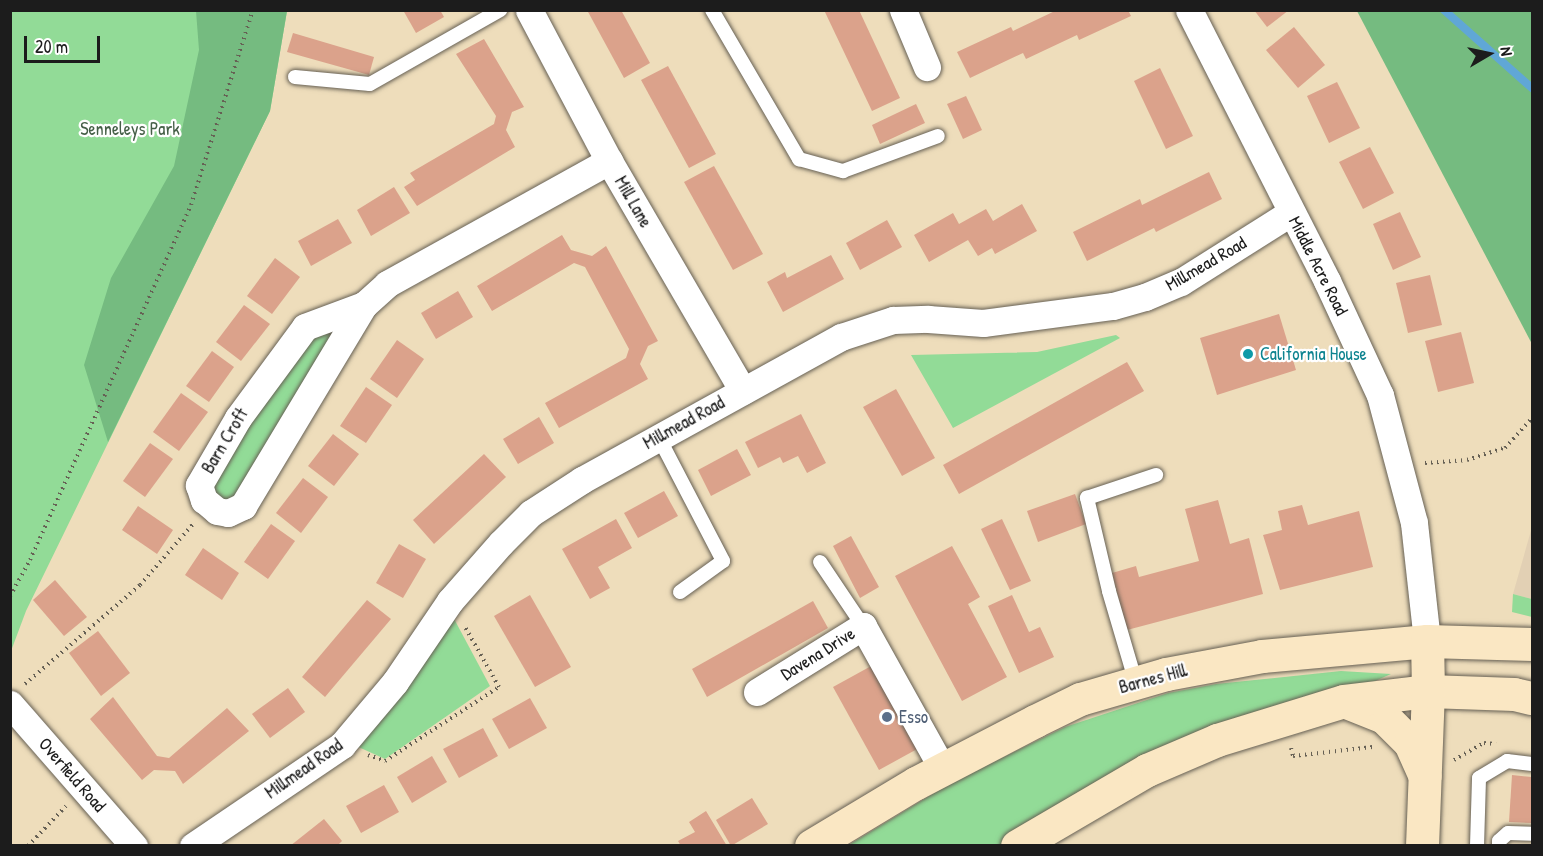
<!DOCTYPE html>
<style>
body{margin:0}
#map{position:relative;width:1543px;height:856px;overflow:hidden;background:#edb;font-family:"Patrick Hand",sans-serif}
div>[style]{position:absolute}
.built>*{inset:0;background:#e2d0b4}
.green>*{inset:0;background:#92db97}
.forest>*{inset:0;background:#75bb80}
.stream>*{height:8px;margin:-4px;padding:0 4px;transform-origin:4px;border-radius:4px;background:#60a7d6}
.building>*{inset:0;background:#dba28b}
.path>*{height:4px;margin-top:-2px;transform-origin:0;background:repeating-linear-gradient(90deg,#666054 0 1.5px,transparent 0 6px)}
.roads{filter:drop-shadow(0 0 2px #666054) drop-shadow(0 0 2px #666054)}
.lane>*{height:14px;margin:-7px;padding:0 7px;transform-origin:7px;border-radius:7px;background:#fff}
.street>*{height:27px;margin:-13.5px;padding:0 13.5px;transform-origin:13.5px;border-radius:13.5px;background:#fff}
.secondary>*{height:33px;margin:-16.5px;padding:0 16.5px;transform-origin:16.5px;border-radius:16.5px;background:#fae7c3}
.dots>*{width:16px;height:16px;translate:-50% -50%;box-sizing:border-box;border:3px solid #fff;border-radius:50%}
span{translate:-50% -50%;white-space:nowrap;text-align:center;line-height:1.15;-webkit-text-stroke:4.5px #fff;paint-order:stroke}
.park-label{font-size:18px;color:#455f47}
.street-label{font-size:18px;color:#1c1c1c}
.culture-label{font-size:18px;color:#0d838f}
.left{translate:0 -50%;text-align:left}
.service-label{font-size:18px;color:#4e5e75}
.frame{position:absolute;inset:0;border:12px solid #1c1c1c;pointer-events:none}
.north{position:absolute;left:1459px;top:24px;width:60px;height:60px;-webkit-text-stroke:4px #fff;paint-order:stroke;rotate:81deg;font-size:16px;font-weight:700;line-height:24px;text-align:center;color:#1c1c1c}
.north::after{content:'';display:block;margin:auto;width:21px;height:27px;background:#1c1c1c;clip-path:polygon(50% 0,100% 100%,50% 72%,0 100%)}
.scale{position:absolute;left:24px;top:36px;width:76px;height:27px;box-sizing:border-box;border:3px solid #1c1c1c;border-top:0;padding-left:8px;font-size:18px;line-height:21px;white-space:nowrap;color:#1c1c1c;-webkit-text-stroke:4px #fff;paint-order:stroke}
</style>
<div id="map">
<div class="built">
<div style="clip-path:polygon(1532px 527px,1532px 599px,1513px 594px)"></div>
</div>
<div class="green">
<div style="clip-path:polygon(11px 11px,287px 11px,270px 111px,26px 611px,11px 651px)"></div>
<div style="clip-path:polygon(355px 314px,236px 504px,204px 499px,252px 409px,308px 333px)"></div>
<div style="clip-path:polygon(1116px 335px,1120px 338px,953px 428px,911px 355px,1037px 352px)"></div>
<div style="clip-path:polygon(1513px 594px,1532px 599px,1532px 617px,1512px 612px)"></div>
<div style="clip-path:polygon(452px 615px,490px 686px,385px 759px,354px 745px)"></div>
<div style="clip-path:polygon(1341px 671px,1391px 674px,1001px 845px,847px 846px,949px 784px,1065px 727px,1168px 693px,1216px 684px)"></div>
</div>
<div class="forest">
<div style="clip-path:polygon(196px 11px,287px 11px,270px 111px,108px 442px,84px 365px,111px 278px,174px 166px,199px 50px)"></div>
<div style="clip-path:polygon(1357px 11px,1532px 11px,1532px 344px)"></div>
</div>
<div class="stream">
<div style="left:1444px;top:10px;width:118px;rotate:41.6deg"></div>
</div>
<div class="building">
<div style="clip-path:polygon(403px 10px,440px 10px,444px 17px,416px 33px)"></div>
<div style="clip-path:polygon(587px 10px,621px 10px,650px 63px,624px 78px)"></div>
<div style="clip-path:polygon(824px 10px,859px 10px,900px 98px,872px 111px)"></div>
<div style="clip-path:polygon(1057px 10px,1128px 10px,1131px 16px,1079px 40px,1077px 35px,1026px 59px,1023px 53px,970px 78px,957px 52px,1011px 27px,1013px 31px)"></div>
<div style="clip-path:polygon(1254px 10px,1289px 10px,1267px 27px)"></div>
<div style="clip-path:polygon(1294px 27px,1325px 65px,1298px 88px,1266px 50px)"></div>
<div style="clip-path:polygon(293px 33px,374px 57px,369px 75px,287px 52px)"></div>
<div style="clip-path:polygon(484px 39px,524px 107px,512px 112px,506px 130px,515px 147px,417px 206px,404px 187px,415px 180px,410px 173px,494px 124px,496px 116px,456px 54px)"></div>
<div style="clip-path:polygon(668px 66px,716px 154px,689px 168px,641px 80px)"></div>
<div style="clip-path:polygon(1160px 68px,1193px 136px,1166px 149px,1134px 81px)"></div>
<div style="clip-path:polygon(1337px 82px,1360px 128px,1329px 143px,1307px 96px)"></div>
<div style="clip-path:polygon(966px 96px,982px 130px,963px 139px,947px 104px)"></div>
<div style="clip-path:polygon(916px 104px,925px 123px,880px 144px,872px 125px)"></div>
<div style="clip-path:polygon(1370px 147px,1394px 193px,1363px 209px,1339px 162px)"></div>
<div style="clip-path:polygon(714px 166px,763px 254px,733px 270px,684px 182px)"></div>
<div style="clip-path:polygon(1209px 172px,1222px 199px,1156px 232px,1154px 228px,1087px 261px,1073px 232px,1140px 199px,1142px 205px)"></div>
<div style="clip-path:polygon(394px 187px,410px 213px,371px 236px,357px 210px)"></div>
<div style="clip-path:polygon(1022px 204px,1037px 231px,995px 254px,992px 248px,978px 256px,968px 240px,929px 262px,914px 235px,953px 213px,959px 224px,986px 209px,993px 221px)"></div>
<div style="clip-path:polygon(1400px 212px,1421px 257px,1393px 270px,1373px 224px)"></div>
<div style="clip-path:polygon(338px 219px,352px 243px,311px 266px,298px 241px)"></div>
<div style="clip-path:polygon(887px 220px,902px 247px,860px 270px,846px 243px)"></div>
<div style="clip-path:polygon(562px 235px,571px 250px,592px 256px,606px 246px,658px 341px,648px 346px,640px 364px,648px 379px,559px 428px,545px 403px,626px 358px,629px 349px,585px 267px,574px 263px,492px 311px,477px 286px)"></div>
<div style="clip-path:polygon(831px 255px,844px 279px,783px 312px,767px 282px,785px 272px,787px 278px)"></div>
<div style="clip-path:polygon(275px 258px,300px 277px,272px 314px,247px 296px)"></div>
<div style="clip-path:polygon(1430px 275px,1442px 325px,1408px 333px,1396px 283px)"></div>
<div style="clip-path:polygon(458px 291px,473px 317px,436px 339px,421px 313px)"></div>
<div style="clip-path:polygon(244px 305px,270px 324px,241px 361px,216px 342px)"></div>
<div style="clip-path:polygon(1279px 314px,1296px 370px,1217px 395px,1200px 338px)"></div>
<div style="clip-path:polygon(1461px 332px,1474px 383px,1438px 392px,1425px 341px)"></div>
<div style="clip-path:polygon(397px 340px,424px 359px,397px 398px,370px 379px)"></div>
<div style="clip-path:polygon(212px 351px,234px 367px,209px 402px,186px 386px)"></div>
<div style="clip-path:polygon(1127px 362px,1144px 391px,959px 494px,943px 465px)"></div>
<div style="clip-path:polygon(366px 387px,392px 405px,366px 443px,340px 426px)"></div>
<div style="clip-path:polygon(896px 389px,935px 458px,902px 476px,863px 407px)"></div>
<div style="clip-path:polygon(181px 393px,208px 412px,179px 451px,153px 432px)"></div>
<div style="clip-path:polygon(801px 414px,826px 463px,807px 473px,798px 456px,783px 463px,780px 457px,758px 468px,745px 442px)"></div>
<div style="clip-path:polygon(539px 417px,554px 443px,518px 464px,503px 439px)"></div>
<div style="clip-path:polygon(333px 434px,359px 454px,334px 486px,308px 466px)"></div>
<div style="clip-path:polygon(150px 443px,173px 459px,145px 497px,123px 481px)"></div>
<div style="clip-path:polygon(737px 449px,751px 475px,711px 496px,698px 470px)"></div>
<div style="clip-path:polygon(484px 454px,506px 477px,434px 544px,413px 520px)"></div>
<div style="clip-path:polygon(303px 478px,328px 497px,301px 533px,276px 513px)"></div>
<div style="clip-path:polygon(664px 491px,678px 516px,638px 538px,624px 513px)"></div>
<div style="clip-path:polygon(1075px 494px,1086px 524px,1038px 542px,1027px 511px)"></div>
<div style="clip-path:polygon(1218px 500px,1230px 544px,1249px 538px,1263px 594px,1127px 630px,1112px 573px,1136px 566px,1139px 577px,1199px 561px,1185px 509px)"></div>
<div style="clip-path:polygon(1302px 505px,1308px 525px,1359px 511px,1373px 567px,1280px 590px,1263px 535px,1282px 530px,1278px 511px)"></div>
<div style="clip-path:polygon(138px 506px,173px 530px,157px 554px,122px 530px)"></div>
<div style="clip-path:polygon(616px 519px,632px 548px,598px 567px,610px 588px,590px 599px,562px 549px)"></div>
<div style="clip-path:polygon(1002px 519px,1031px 581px,1010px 590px,981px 529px)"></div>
<div style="clip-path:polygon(271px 524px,295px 541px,268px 579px,244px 562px)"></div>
<div style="clip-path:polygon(851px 536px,879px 587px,860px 598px,833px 546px)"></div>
<div style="clip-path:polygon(399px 544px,426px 559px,403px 598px,376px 583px)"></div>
<div style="clip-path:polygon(952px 546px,980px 597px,968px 604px,1007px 677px,962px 701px,895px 576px)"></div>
<div style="clip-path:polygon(203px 548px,239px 573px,222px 600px,185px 575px)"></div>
<div style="clip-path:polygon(55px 580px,87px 617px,64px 636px,33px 600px)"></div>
<div style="clip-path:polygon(530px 595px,571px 667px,535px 687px,494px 616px)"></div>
<div style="clip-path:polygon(1012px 595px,1029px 632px,1040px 627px,1054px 657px,1019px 673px,988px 606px)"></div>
<div style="clip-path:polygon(367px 600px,391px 619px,325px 697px,302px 677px)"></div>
<div style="clip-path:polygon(813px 601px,828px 628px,707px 697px,692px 669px)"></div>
<div style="clip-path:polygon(98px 631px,130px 673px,101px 696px,69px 653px)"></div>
<div style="clip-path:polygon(873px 665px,919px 748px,879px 770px,833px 687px)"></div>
<div style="clip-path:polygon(288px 688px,305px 712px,270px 738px,252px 714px)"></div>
<div style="clip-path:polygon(113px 697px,157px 756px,169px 758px,227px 708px,249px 731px,183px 784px,175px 771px,154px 770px,142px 780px,90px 719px)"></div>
<div style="clip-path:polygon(530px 698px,547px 728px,509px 749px,492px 719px)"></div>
<div style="clip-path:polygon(483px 728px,498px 756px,459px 778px,443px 749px)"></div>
<div style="clip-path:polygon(432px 756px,447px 782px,412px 803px,397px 777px)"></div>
<div style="clip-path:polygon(1512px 775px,1532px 777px,1532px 823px,1509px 822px)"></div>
<div style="clip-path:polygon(384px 785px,399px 812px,361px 833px,346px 806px)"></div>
<div style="clip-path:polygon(752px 798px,768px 824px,731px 846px,716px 820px)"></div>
<div style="clip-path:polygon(706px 811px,727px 846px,681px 846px,678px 841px,695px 832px,689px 822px)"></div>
<div style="clip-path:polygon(324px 819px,342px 841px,337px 846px,290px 846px)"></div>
</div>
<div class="path">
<div style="left:1425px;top:463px;width:42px;rotate:-4.1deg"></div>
<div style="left:1467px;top:460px;width:40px;rotate:-18deg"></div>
<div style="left:1505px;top:448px;width:40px;rotate:-48deg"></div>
<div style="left:10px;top:596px;width:41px;rotate:-60.9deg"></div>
<div style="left:30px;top:560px;width:390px;rotate:-65.6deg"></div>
<div style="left:191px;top:205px;width:205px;rotate:-72.4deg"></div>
<div style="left:25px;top:684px;width:152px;rotate:-40.7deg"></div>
<div style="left:140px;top:585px;width:81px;rotate:-49deg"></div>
<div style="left:1291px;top:748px;width:8px;rotate:76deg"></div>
<div style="left:1293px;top:756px;width:80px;rotate:-6.5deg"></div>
<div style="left:368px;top:755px;width:18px;rotate:19deg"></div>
<div style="left:385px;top:761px;width:136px;rotate:-33deg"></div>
<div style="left:499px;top:687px;width:69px;rotate:-119.5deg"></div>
<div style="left:1454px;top:760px;width:34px;rotate:-30deg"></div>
<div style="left:1484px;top:743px;width:12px;rotate:5deg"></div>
<div style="left:28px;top:846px;width:55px;rotate:-46.5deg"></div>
</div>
<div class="roads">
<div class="lane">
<div style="left:712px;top:10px;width:173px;rotate:59.7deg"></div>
<div style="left:799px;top:159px;width:46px;rotate:15.3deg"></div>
<div style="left:843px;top:171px;width:101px;rotate:-20.2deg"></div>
<div style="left:295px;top:77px;width:75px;rotate:5.3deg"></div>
<div style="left:370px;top:84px;width:150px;rotate:-29.6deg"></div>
<div style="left:658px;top:436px;width:141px;rotate:62.5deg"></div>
<div style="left:723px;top:561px;width:53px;rotate:144.2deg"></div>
<div style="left:820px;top:562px;width:77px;rotate:56.1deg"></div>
<div style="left:1136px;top:683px;width:96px;rotate:-106.4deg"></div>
<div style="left:1109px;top:591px;width:96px;rotate:-103.3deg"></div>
<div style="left:1087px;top:498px;width:73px;rotate:-18.4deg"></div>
<div style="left:1477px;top:846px;width:68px;rotate:-88.3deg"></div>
<div style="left:1479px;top:778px;width:33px;rotate:-31deg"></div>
<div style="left:1507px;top:761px;width:25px;rotate:7deg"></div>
<div style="left:1499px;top:846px;width:5px;rotate:-90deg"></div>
<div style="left:1499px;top:841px;width:12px;rotate:-42deg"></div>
<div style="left:1508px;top:833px;width:24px;rotate:2deg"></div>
</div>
<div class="street">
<div style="left:529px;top:10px;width:171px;rotate:62.1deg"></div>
<div style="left:609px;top:161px;width:266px;rotate:59.8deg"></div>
<div style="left:903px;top:10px;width:62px;rotate:67.2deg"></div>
<div style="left:1189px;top:10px;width:304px;rotate:63deg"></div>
<div style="left:1327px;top:281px;width:126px;rotate:65.1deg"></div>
<div style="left:1380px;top:395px;width:132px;rotate:75.1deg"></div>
<div style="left:1414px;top:523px;width:119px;rotate:83.7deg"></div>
<div style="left:364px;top:305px;width:63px;rotate:159.6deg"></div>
<div style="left:305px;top:327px;width:113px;rotate:126.4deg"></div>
<div style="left:238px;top:418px;width:78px;rotate:120.2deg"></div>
<div style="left:199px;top:485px;width:16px;rotate:72deg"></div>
<div style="left:204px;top:500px;width:17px;rotate:40deg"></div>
<div style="left:217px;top:511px;width:11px;rotate:10deg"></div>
<div style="left:228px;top:513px;width:17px;rotate:-25deg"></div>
<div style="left:243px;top:506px;width:235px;rotate:-59deg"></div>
<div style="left:364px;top:305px;width:31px;rotate:-42deg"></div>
<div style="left:387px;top:284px;width:254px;rotate:-29deg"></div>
<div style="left:757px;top:692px;width:125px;rotate:-31.9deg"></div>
<div style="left:863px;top:626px;width:162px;rotate:60.9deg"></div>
<div style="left:10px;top:704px;width:189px;rotate:48.9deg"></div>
<div style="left:193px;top:846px;width:180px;rotate:-34.1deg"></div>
<div style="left:342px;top:745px;width:82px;rotate:-49.9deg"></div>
<div style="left:395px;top:682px;width:98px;rotate:-55.8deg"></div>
<div style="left:450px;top:601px;width:77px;rotate:-48.7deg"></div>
<div style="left:501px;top:543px;width:42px;rotate:-45deg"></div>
<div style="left:531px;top:513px;width:61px;rotate:-32.9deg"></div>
<div style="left:582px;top:480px;width:296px;rotate:-28.9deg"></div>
<div style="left:841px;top:337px;width:55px;rotate:-18.1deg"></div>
<div style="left:893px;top:320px;width:35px;rotate:-2deg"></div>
<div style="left:928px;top:319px;width:55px;rotate:4.2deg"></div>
<div style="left:983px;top:323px;width:131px;rotate:-7.5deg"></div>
<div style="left:1113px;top:306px;width:33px;rotate:-16deg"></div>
<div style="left:1145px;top:297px;width:39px;rotate:-23deg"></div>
<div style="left:1181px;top:282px;width:129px;rotate:-32.3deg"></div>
</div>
<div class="secondary">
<div style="left:1346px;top:702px;width:41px;rotate:21.5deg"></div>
<div style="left:1384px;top:717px;width:37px;rotate:45deg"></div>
<div style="left:1410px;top:743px;width:36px;rotate:66deg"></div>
<div style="left:811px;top:846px;width:122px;rotate:-31deg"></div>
<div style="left:916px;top:783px;width:134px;rotate:-27.5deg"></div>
<div style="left:1035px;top:721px;width:50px;rotate:-26.1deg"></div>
<div style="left:1080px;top:699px;width:90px;rotate:-16.2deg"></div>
<div style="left:1166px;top:674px;width:98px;rotate:-10.6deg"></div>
<div style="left:1262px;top:656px;width:166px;rotate:-5.2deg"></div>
<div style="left:1427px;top:641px;width:105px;rotate:1.6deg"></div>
<div style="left:1017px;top:846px;width:151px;rotate:-30.3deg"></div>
<div style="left:1147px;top:770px;width:76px;rotate:-23.2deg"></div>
<div style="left:1217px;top:740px;width:133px;rotate:-17.1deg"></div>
<div style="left:1344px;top:701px;width:85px;rotate:-6.8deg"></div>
<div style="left:1428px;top:691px;width:86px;rotate:2deg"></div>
<div style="left:1514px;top:694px;width:18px;rotate:13deg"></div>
<div style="left:1422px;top:846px;width:155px;rotate:-87.8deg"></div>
<div style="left:1428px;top:691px;width:50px;rotate:-91.1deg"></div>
</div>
</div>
<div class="dots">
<div style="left:1248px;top:354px;background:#0f9aa8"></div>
<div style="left:887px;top:717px;background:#5c6f8a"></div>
</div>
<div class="park-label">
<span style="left:130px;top:129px">Senneleys Park</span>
</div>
<div class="street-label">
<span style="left:633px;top:202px;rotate:60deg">Mill Lane</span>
<span style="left:1206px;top:264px;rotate:-30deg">Millmead Road</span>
<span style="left:1318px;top:266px;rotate:63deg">Middle Acre Road</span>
<span style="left:684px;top:423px;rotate:-29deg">Millmead Road</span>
<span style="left:225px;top:441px;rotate:-59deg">Barn Croft</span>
<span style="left:818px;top:654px;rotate:-32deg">Davena Drive</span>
<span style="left:1153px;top:679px;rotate:-15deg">Barnes Hill</span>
<span style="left:304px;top:769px;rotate:-35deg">Millmead Road</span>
<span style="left:72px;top:775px;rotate:49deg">Overfield Road</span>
</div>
<div class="culture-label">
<span class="left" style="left:1260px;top:354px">California House</span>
</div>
<div class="service-label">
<span class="left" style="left:899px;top:717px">Esso</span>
</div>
<div class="frame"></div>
<div class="north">N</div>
<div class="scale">20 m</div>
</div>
